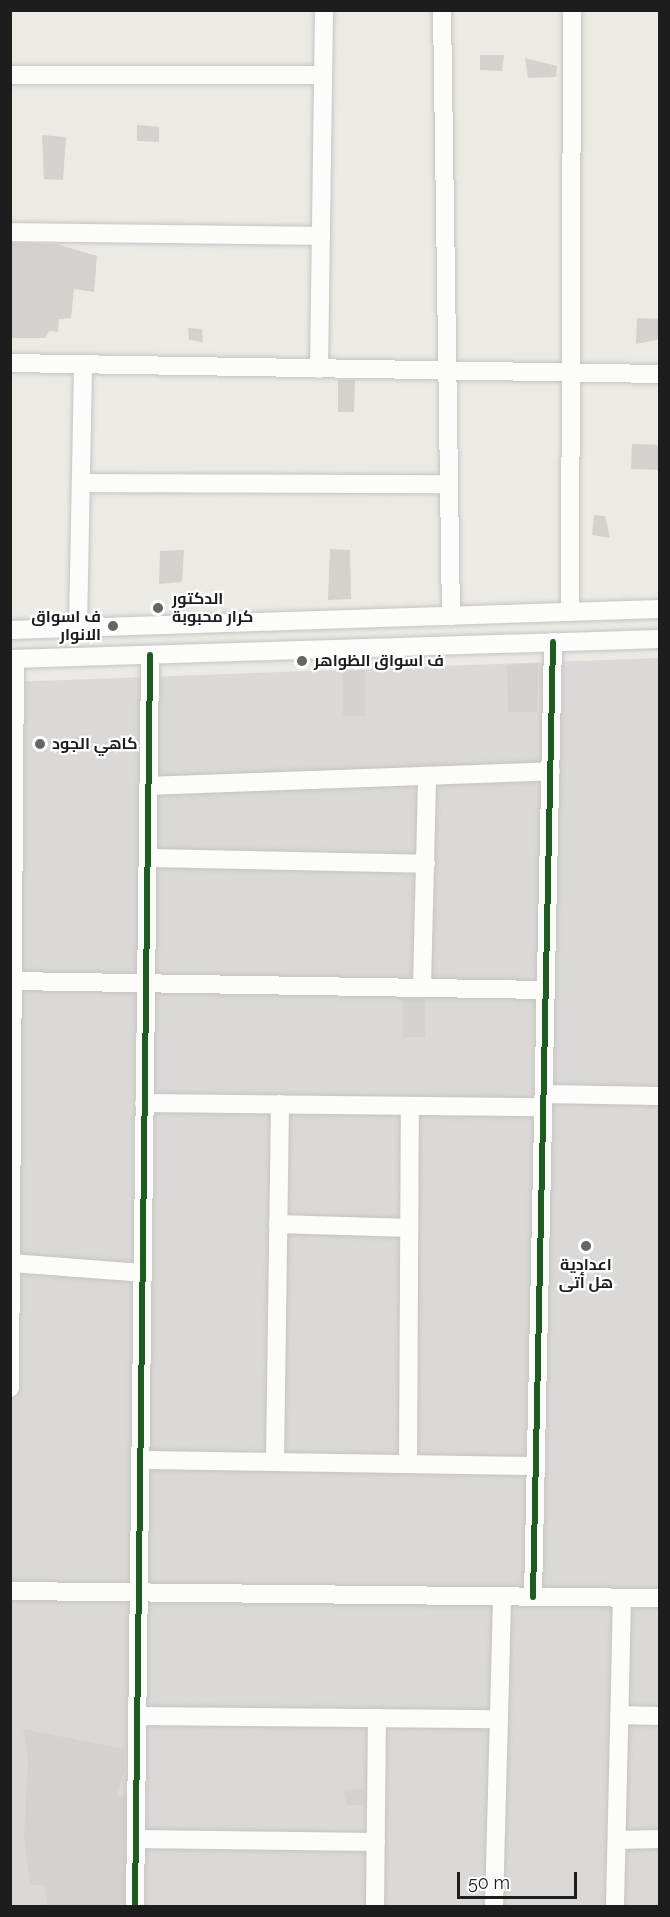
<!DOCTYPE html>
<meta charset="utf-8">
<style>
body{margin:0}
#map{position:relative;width:670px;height:1917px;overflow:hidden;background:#eceae5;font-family:Raleway,Cairo,sans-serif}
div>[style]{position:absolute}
.residential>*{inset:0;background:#dbd9d7}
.building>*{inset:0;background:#d4d2ce}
.roads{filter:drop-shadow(0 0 2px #c4c4c1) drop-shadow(0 0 2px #c4c4c1)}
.minor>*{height:18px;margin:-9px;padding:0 9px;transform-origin:9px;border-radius:9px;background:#fcfcfb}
.cycleway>*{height:6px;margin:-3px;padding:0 3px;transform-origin:3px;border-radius:3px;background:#1b5e20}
.dots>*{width:16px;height:16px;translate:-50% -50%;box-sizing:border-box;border:3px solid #fff;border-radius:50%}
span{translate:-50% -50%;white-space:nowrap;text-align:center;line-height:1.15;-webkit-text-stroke:4.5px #fff;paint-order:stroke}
.poi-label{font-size:16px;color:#1d1d1d;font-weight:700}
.left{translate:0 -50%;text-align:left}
.right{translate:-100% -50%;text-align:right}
.frame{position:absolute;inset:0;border:12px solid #1d1d1d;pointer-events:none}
.scale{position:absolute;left:457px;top:1872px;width:120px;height:27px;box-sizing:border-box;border:3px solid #1d1d1d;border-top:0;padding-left:8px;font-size:18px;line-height:21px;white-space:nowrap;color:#1d1d1d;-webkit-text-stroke:4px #fff;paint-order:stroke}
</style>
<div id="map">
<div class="residential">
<div style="clip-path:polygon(659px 658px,659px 1906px,11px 1906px,10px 682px)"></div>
</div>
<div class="building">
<div style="clip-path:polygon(480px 55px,504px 55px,502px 71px,480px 70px)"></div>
<div style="clip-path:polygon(525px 58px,557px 66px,556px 77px,528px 78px)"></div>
<div style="clip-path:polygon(137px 125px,159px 127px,159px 142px,137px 141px)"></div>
<div style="clip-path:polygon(42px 135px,66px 137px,63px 180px,44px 179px)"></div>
<div style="clip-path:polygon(10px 243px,57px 244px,97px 256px,94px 292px,74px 289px,71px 318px,59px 319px,58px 332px,49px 331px,45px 338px,10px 338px)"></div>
<div style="clip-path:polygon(637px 318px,660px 319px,660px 339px,636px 344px)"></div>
<div style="clip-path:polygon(188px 328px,202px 329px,203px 342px,189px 340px)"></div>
<div style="clip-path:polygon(338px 380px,355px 380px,354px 412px,338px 412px)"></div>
<div style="clip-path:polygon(632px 444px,660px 445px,660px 470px,631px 469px)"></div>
<div style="clip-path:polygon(594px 515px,605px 516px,610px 538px,592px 535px)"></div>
<div style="clip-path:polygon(330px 549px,350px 550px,351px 599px,328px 600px)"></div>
<div style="clip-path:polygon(184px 550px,182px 582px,159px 584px,160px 551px)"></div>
<div style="clip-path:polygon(538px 663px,537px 712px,508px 712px,507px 665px)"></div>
<div style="clip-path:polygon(365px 670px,365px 716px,343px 716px,343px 671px)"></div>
<div style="clip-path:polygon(403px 999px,425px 999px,425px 1037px,403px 1037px)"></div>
<div style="clip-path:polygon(23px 1729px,124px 1749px,125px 1768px,117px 1796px,125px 1797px,124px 1906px,47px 1905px,44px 1885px,30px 1885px,24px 1835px,28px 1760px)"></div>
<div style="clip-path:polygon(363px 1789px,365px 1805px,347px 1805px,343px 1790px)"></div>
</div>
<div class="roads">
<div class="minor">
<div style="left:442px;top:10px;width:606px;rotate:89.15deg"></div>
<div style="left:10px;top:75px;width:313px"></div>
<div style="left:10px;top:232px;width:311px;rotate:0.7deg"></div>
<div style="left:10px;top:363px;width:650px;rotate:0.97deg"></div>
<div style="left:319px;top:369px;width:359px;rotate:-89.2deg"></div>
<div style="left:81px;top:483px;width:368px;rotate:0.2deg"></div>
<div style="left:570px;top:612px;width:602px;rotate:-89.81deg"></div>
<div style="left:78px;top:628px;width:264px;rotate:-88.9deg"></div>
<div style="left:10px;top:630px;width:650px;rotate:-1.85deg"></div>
<div style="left:10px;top:659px;width:650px;rotate:-1.76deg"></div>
<div style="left:148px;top:786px;width:403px;rotate:-2.1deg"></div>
<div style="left:148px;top:858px;width:278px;rotate:1.2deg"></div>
<div style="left:13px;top:981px;width:533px;rotate:0.97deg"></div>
<div style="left:422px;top:986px;width:208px;rotate:-88.6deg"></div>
<div style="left:544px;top:1094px;width:116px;rotate:1deg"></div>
<div style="left:144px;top:1103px;width:399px;rotate:0.6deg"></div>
<div style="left:278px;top:1224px;width:131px;rotate:1.7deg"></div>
<div style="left:10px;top:1263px;width:133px;rotate:4.3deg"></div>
<div style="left:10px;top:1388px;width:729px;rotate:-89.61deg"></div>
<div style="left:140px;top:1460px;width:396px;rotate:0.9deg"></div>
<div style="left:275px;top:1462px;width:358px;rotate:-89.2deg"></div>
<div style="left:408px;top:1464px;width:358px;rotate:-89.7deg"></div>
<div style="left:10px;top:1591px;width:650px;rotate:0.62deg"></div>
<div style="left:533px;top:1597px;width:955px;rotate:-88.8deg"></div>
<div style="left:619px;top:1715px;width:41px;rotate:1.4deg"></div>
<div style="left:137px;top:1716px;width:362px;rotate:0.5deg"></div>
<div style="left:136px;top:1839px;width:240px;rotate:0.7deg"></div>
<div style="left:617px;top:1840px;width:43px;rotate:-1.3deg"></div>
<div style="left:135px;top:1906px;width:1251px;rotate:-89.31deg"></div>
<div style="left:375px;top:1906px;width:188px;rotate:-89.4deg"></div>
<div style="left:494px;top:1906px;width:309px;rotate:-88.5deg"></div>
<div style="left:615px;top:1906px;width:308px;rotate:-88.7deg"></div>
</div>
</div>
<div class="cycleway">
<div style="left:533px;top:1597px;width:955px;rotate:-88.8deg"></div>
<div style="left:135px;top:1906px;width:1251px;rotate:-89.31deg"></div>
</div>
<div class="dots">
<div style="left:158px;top:608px;background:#656563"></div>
<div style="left:113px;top:626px;background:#656563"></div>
<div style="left:302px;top:661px;background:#656563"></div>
<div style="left:40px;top:744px;background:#656563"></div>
<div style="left:586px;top:1246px;background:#656563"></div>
</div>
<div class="poi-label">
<span class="left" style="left:172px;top:608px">الدكتور<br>كرار محبوبة</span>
<span class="right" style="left:101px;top:626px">ف اسواق<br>الانوار</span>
<span class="left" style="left:314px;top:661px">ف اسواق الظواهر</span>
<span class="left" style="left:52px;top:744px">كاهي الجود</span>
<span style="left:586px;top:1274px">اعدادية<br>هل أتى</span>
</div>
<div class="frame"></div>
<div class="scale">50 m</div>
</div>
